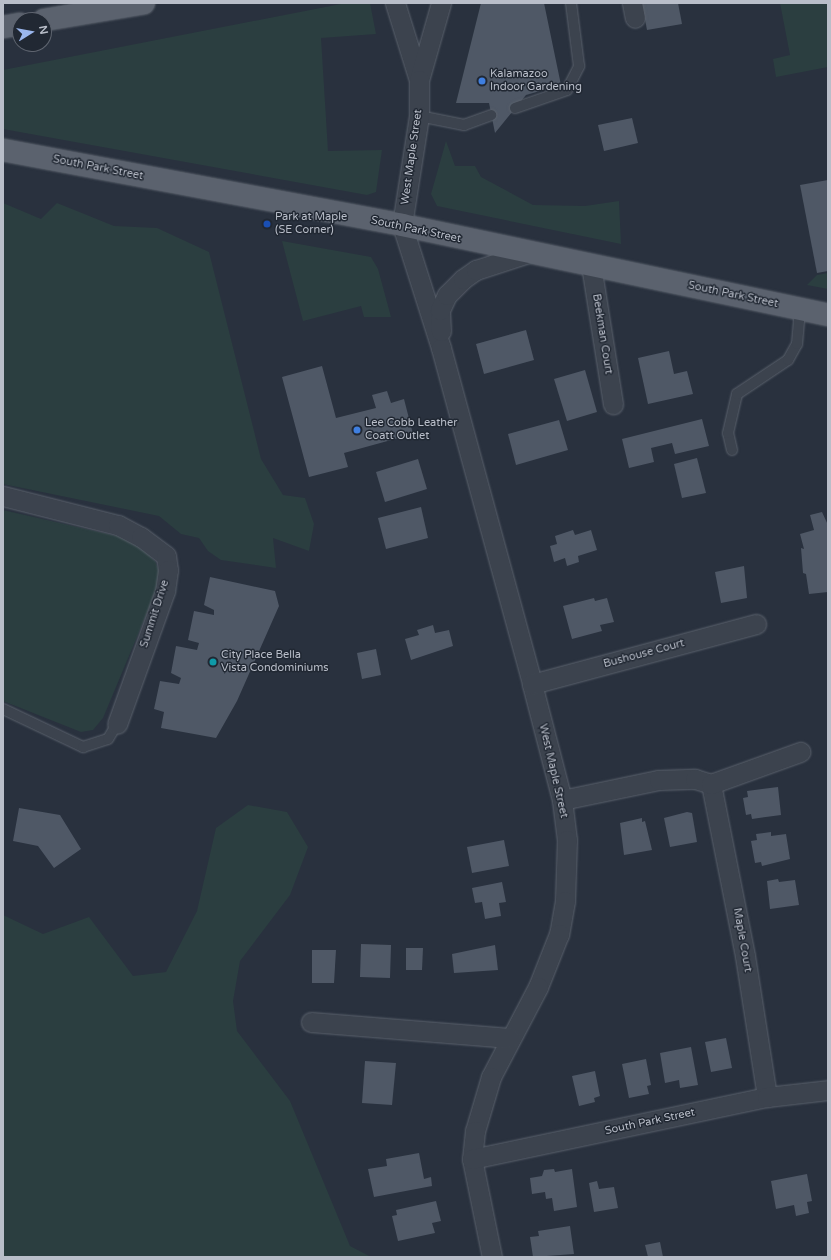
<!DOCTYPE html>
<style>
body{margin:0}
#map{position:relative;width:831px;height:1260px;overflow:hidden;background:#29313e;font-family:"Varela Round",sans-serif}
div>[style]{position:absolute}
.green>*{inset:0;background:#2b3e40}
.building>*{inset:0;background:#4f5866}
.roads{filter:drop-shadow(0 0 1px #5a616c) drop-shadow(0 0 1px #5a616c)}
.lane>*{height:10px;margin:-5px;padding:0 5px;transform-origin:5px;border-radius:5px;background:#3c434e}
.street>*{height:19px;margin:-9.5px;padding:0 9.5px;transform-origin:9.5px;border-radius:9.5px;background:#3c434e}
.primary>*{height:22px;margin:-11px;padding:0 11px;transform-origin:11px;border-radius:11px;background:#5b626e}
.dots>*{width:11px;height:11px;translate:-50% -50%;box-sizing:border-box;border:2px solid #212833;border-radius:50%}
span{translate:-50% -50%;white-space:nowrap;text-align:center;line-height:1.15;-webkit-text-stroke:3px #212833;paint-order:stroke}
.poi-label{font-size:11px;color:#b9bec9}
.left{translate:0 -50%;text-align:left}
.street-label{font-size:11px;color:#b9bec9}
.frame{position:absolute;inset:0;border:4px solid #b9bec9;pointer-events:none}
.north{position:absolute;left:12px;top:12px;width:40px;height:40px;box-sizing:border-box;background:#212833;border:1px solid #5e646f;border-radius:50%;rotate:79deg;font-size:11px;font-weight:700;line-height:16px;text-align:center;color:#b9bec9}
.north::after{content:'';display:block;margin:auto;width:14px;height:18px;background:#9ab6ed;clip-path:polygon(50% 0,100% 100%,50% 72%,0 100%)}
</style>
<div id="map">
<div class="green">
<div style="clip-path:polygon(346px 3px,370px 3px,376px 34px,321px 38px,328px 151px,382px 150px,376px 192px,367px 195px,3px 129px,3px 70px)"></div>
<div style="clip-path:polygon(780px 3px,828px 3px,828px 67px,776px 77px,773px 59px,790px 55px)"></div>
<div style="clip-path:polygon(446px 141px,455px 166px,475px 166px,481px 177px,533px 205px,585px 206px,619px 201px,621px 244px,437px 206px,431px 194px)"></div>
<div style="clip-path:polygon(3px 203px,41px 219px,57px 203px,114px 226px,157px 228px,209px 252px,261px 459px,283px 495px,305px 498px,314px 524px,309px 551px,273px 538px,276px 568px,221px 560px,208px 551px,199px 538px,181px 534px,159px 516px,3px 484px)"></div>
<div style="clip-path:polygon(282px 241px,371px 257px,378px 269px,391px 317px,364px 317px,361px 306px,303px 321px)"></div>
<div style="clip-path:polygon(828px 273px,828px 289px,807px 285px,817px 275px)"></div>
<div style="clip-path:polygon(3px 510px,117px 536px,137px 544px,155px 561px,159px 571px,157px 589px,103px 718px,93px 730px,81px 732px,3px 701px)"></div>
<div style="clip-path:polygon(248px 805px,287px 812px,308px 847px,290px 895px,240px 961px,233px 1001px,237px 1031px,290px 1101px,350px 1246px,371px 1257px,3px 1257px,3px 915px,43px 934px,89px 917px,133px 976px,166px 972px,197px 911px,216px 828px)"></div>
</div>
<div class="building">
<div style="clip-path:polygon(481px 3px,544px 3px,561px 85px,526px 95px,495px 133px,489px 103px,456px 103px)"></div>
<div style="clip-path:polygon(642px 3px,678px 3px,682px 24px,647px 30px)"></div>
<div style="clip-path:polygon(632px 118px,638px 143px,604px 151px,598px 125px)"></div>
<div style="clip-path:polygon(828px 180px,828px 271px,817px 273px,800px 185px)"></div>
<div style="clip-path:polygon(526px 330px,534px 360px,484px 374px,476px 344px)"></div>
<div style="clip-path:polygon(669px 351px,674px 374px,687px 371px,693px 394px,648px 404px,638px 358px)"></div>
<div style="clip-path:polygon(322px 366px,336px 418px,376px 408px,372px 395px,387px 391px,391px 403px,404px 399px,413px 434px,344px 453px,348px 467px,309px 477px,282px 377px)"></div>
<div style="clip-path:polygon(585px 370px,597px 412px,567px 421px,554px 379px)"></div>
<div style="clip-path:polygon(702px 419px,709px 446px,675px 454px,672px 443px,651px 448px,654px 462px,629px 468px,622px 439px)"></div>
<div style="clip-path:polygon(559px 420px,568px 450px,516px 465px,508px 434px)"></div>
<div style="clip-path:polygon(697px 458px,706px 493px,682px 498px,674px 464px)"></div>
<div style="clip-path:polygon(418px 459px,427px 489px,385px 502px,376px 472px)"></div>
<div style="clip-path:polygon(421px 507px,428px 538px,386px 549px,378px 518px)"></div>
<div style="clip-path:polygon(822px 512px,828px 525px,828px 592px,809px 594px,806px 574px,803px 573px,801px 548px,804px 549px,800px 534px,814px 530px,810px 515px)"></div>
<div style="clip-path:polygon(573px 530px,575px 535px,591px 530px,597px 550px,578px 556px,579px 562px,567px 566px,565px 558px,554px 562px,550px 546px,557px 544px,555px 536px)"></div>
<div style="clip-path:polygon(744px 566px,747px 598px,721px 603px,715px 572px)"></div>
<div style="clip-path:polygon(210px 577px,275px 591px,279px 606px,237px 701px,216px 738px,161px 728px,164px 712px,154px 709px,160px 681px,179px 684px,181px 678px,171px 673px,176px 646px,197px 650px,199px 643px,188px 640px,194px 611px,214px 615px,214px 610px,204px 605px)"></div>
<div style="clip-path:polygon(594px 598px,595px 601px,607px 598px,614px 622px,600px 625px,602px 631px,572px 639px,563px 606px)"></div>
<div style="clip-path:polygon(433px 625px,435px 633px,449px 630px,453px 646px,411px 660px,405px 639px,419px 635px,417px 630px)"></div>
<div style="clip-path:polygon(376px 649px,381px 675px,362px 679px,357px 653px)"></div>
<div style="clip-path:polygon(778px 787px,781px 815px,752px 819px,751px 814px,746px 815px,743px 798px,748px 797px,747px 791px)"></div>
<div style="clip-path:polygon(19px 808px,60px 815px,81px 849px,54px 868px,38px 846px,13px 841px)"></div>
<div style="clip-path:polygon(687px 812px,692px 813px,697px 842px,670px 847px,664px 818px)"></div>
<div style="clip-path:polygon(642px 818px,642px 822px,645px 821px,652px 850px,624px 855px,620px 823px)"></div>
<div style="clip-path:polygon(771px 832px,771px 836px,786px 834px,790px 859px,762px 866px,761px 862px,755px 863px,751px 841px,757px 840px,756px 834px)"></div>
<div style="clip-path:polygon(504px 840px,509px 866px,472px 873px,467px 847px)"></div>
<div style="clip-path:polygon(778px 879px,779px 882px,795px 880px,799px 905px,770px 909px,767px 881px)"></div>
<div style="clip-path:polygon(502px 882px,506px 902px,499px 903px,501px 916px,485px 919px,482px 902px,475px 903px,472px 888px)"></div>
<div style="clip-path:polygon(361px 944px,391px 945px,390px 978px,360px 977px)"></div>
<div style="clip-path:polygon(495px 945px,498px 970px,454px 973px,452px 954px)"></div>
<div style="clip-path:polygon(406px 948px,423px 948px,422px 970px,406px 970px)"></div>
<div style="clip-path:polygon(312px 950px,336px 950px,334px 983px,312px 983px)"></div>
<div style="clip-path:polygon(726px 1038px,732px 1068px,711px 1072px,705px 1042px)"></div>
<div style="clip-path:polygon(691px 1047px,698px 1085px,680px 1088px,679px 1080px,665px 1083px,660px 1053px)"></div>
<div style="clip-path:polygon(646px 1059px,651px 1085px,647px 1086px,649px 1094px,629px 1098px,622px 1064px)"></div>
<div style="clip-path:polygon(365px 1061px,396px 1063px,392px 1105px,362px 1103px)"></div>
<div style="clip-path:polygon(595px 1071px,600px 1096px,594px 1098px,595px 1102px,579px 1106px,572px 1076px)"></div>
<div style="clip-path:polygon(419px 1153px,424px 1179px,431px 1177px,432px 1186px,374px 1197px,368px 1169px,387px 1166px,386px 1159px)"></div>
<div style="clip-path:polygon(554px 1169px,555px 1172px,572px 1169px,577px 1207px,554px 1211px,552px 1198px,546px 1199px,545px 1192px,532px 1194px,530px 1178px,542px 1176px,544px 1170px)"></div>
<div style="clip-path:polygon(807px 1174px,812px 1201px,807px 1202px,809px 1213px,796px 1216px,794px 1205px,776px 1209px,771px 1181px)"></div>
<div style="clip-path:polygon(597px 1181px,599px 1189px,614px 1187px,618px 1208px,594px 1212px,589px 1183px)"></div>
<div style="clip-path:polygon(436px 1201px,441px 1221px,432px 1223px,435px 1233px,398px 1241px,392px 1216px,397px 1215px,396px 1210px)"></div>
<div style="clip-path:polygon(570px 1226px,574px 1254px,533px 1257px,530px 1237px,539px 1236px,538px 1231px)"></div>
<div style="clip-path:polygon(660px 1242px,663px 1257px,648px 1257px,645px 1245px)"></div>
</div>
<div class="roads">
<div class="lane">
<div style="left:515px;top:108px;width:55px;rotate:-19.1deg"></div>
<div style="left:567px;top:90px;width:27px;rotate:-63deg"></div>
<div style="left:579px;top:66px;width:64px;rotate:-97.2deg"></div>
<div style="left:419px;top:116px;width:46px;rotate:11.3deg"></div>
<div style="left:464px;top:125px;width:29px;rotate:-20deg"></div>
<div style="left:732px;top:450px;width:17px;rotate:-103deg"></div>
<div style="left:728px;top:433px;width:40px;rotate:-77deg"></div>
<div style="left:737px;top:394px;width:61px;rotate:-33.7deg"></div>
<div style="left:788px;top:360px;width:18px;rotate:-61deg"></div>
<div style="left:797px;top:344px;width:35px;rotate:-85deg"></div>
<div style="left:3px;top:709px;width:89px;rotate:25.4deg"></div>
<div style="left:83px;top:747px;width:26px;rotate:-18deg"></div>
<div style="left:108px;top:739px;width:17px;rotate:-59deg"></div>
</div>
<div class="street">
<div style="left:395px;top:3px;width:81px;rotate:72.7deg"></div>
<div style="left:441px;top:3px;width:80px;rotate:105.9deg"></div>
<div style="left:419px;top:80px;width:36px;rotate:90deg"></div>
<div style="left:419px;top:116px;width:110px;rotate:98.9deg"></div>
<div style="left:402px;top:225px;width:129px;rotate:72.4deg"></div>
<div style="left:441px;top:348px;width:348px;rotate:74.8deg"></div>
<div style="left:532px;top:684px;width:120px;rotate:75.5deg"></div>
<div style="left:562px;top:800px;width:40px;rotate:82.9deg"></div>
<div style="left:567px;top:840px;width:61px;rotate:91.9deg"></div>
<div style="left:565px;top:901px;width:34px;rotate:100deg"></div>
<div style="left:559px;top:934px;width:57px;rotate:111.6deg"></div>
<div style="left:538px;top:987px;width:102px;rotate:117.6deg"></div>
<div style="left:491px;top:1077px;width:56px;rotate:106.5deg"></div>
<div style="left:475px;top:1131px;width:28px;rotate:96deg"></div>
<div style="left:472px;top:1159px;width:100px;rotate:78.5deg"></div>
<div style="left:632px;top:3px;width:15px;rotate:79deg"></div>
<div style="left:591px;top:265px;width:141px;rotate:81deg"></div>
<div style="left:441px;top:331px;width:21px;rotate:-93deg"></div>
<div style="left:440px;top:310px;width:17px;rotate:-65deg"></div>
<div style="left:447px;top:295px;width:23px;rotate:-45deg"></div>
<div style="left:463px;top:279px;width:16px;rotate:-35deg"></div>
<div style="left:476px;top:270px;width:55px;rotate:-18.1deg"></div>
<div style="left:3px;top:496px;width:119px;rotate:14.2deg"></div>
<div style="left:118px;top:525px;width:26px;rotate:28deg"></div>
<div style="left:141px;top:537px;width:31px;rotate:37deg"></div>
<div style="left:166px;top:556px;width:14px;rotate:82deg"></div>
<div style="left:168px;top:570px;width:21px;rotate:98deg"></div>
<div style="left:165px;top:591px;width:141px;rotate:109.8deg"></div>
<div style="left:532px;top:684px;width:232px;rotate:-15deg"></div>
<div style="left:711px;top:784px;width:175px;rotate:78.8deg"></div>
<div style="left:745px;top:956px;width:143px;rotate:81.1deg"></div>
<div style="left:562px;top:800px;width:99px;rotate:-11.7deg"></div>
<div style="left:659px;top:780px;width:36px;rotate:-2deg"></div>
<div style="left:695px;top:779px;width:17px;rotate:17deg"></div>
<div style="left:711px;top:784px;width:95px;rotate:-19.8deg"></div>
<div style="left:311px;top:1022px;width:199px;rotate:4.6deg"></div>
<div style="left:472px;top:1159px;width:301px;rotate:-11.9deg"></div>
<div style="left:767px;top:1097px;width:61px;rotate:-6.5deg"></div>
</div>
<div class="primary">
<div style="left:44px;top:20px;width:101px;rotate:-9.6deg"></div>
<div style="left:3px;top:27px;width:17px;rotate:-10deg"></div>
<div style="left:3px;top:150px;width:406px;rotate:10.6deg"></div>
<div style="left:402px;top:225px;width:435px;rotate:11.9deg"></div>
</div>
</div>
<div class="dots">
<div style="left:482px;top:81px;background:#3f7fe0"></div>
<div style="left:267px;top:224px;background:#1a4fb4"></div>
<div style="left:357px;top:430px;background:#3f7fe0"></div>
<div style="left:213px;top:662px;background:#0f9aa8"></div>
</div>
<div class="poi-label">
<span class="left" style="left:490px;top:81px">Kalamazoo<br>Indoor Gardening</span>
<span class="left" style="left:275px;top:224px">Park at Maple<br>(SE Corner)</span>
<span class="left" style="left:365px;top:430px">Lee Cobb Leather<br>Coatt Outlet</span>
<span class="left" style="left:221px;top:662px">City Place Bella<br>Vista Condominiums</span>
</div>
<div class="street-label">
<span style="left:412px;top:157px;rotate:-82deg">West Maple Street</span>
<span style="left:98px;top:168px;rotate:11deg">South Park Street</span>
<span style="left:416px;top:230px;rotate:12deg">South Park Street</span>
<span style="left:733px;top:295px;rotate:12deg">South Park Street</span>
<span style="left:602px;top:334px;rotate:81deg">Beekman Court</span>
<span style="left:155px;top:614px;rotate:-72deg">Summit Drive</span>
<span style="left:644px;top:654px;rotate:-15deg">Bushouse Court</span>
<span style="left:553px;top:771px;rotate:77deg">West Maple Street</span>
<span style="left:742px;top:940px;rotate:80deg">Maple Court</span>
<span style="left:650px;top:1122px;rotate:-12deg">South Park Street</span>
</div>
<div class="frame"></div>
<div class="north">N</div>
</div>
